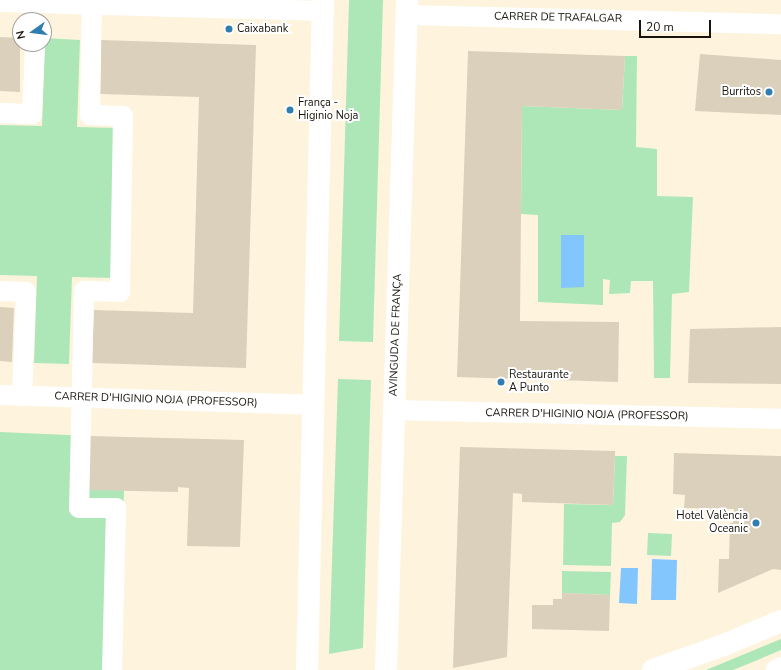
<!DOCTYPE html>
<meta charset="utf-8">
<style>
body{margin:0}
#map{position:relative;width:781px;height:670px;overflow:hidden;background:#fef4de;font-family:"Nunito Sans",sans-serif}
div>[style]{position:absolute}
.green>*{inset:0;background:#ade7b7}
.water>*{inset:0;background:#83c6fe}
.building>*{inset:0;background:#dad0bb}
.street>*{height:20px;margin:-10px;padding:0 10px;transform-origin:10px;border-radius:10px;background:#fff}
.secondary>*{height:22px;margin:-11px;padding:0 11px;transform-origin:11px;border-radius:11px;background:#fff}
.dots>*{width:11px;height:11px;translate:-50% -50%;box-sizing:border-box;border:2px solid #fff;border-radius:50%}
span{translate:-50% -50%;white-space:nowrap;text-align:center;line-height:1.15;-webkit-text-stroke:4px #fff;paint-order:stroke}
.street-label{font-size:11px;color:#18140d}
.poi-label{font-size:11px;color:#18140d}
.left{translate:0 -50%;text-align:left}
.right{translate:-100% -50%;text-align:right}
.north{position:absolute;left:12px;top:12px;width:40px;height:40px;box-sizing:border-box;background:#fff;border:1px solid #a3a19e;border-radius:50%;rotate:256deg;font-size:11px;font-weight:700;line-height:16px;text-align:center;color:#18140d}
.north::after{content:'';display:block;margin:auto;width:14px;height:18px;background:#307daf;clip-path:polygon(50% 0,100% 100%,50% 72%,0 100%)}
.scale{position:absolute;left:639px;top:20px;width:72px;height:18px;box-sizing:border-box;border:2px solid #18140d;border-top:0;padding-left:5px;font-size:12px;line-height:14px;white-space:nowrap;color:#18140d;-webkit-text-stroke:3px #fff;paint-order:stroke}
</style>
<div id="map">
<div class="green">
<div style="clip-path:polygon(349px 0,383px 0,373px 342px,339px 341px)"></div>
<div style="clip-path:polygon(45px 38px,80px 40px,77px 127px,118px 128px,113px 278px,72px 277px,69px 364px,34px 363px,37px 276px,0 275px,0 125px,42px 126px)"></div>
<div style="clip-path:polygon(625px 56px,637px 56px,636px 147px,657px 149px,657px 196px,693px 197px,689px 292px,672px 294px,670px 378px,654px 378px,653px 281px,631px 281px,630px 293px,609px 294px,610px 280px,603px 279px,603px 305px,538px 302px,538px 215px,521px 214px,522px 106px,622px 110px)"></div>
<div style="clip-path:polygon(338px 379px,371px 380px,363px 648px,329px 654px)"></div>
<div style="clip-path:polygon(0 432px,90px 436px,124px 491px,118px 670px,0 670px)"></div>
<div style="clip-path:polygon(615px 456px,627px 456px,625px 515px,620px 522px,612px 523px,611px 566px,563px 565px,564px 504px,613px 505px)"></div>
<div style="clip-path:polygon(648px 533px,672px 534px,671px 556px,647px 555px)"></div>
<div style="clip-path:polygon(562px 571px,611px 572px,610px 595px,562px 593px)"></div>
<div style="clip-path:polygon(781px 639px,781px 650px,748px 664px,733px 670px,706px 670px)"></div>
</div>
<div class="water">
<div style="clip-path:polygon(561px 235px,584px 235px,584px 287px,561px 288px)"></div>
<div style="clip-path:polygon(652px 559px,677px 560px,676px 600px,651px 600px)"></div>
<div style="clip-path:polygon(621px 568px,638px 568px,637px 604px,619px 603px)"></div>
</div>
<div class="building">
<div style="clip-path:polygon(0 37px,20px 38px,20px 92px,0 91px)"></div>
<div style="clip-path:polygon(101px 40px,256px 45px,246px 368px,92px 363px,94px 310px,193px 313px,199px 97px,100px 94px)"></div>
<div style="clip-path:polygon(468px 51px,625px 56px,622px 110px,522px 106px,520px 321px,619px 322px,618px 382px,457px 377px)"></div>
<div style="clip-path:polygon(700px 54px,781px 60px,781px 115px,695px 111px)"></div>
<div style="clip-path:polygon(0 307px,14px 308px,12px 362px,0 361px)"></div>
<div style="clip-path:polygon(781px 327px,781px 384px,688px 383px,690px 329px)"></div>
<div style="clip-path:polygon(90px 436px,244px 440px,240px 547px,187px 546px,189px 488px,178px 487px,178px 492px,88px 490px)"></div>
<div style="clip-path:polygon(460px 447px,615px 451px,615px 456px,613px 505px,522px 502px,522px 494px,513px 493px,507px 657px,453px 668px)"></div>
<div style="clip-path:polygon(674px 453px,781px 456px,781px 570px,773px 569px,718px 593px,719px 559px,729px 559px,730px 523px,733px 523px,734px 509px,684px 508px,685px 495px,673px 494px)"></div>
<div style="clip-path:polygon(562px 593px,610px 595px,609px 631px,532px 629px,532px 605px,553px 605px,553px 599px,562px 599px)"></div>
</div>
<div class="street">
<div style="left:92px;top:0;width:115px;rotate:91deg"></div>
<div style="left:90px;top:115px;width:33px;rotate:2deg"></div>
<div style="left:123px;top:116px;width:176px;rotate:91deg"></div>
<div style="left:120px;top:292px;width:36px;rotate:-178deg"></div>
<div style="left:84px;top:291px;width:217px;rotate:91.3deg"></div>
<div style="left:79px;top:508px;width:37px"></div>
<div style="left:116px;top:508px;width:162px;rotate:91.4deg"></div>
<div style="left:0;top:2px;width:323px;rotate:1.6deg"></div>
<div style="left:407px;top:15px;width:374px;rotate:1.4deg"></div>
<div style="left:0;top:113px;width:32px;rotate:2deg"></div>
<div style="left:32px;top:114px;width:70px;rotate:-87.5deg"></div>
<div style="left:0;top:291px;width:26px;rotate:2deg"></div>
<div style="left:26px;top:292px;width:104px;rotate:92.2deg"></div>
<div style="left:0;top:395px;width:313px;rotate:1.8deg"></div>
<div style="left:393px;top:410px;width:388px;rotate:1.3deg"></div>
</div>
<div class="secondary">
<div style="left:307px;top:670px;width:670px;rotate:-88.63deg"></div>
<div style="left:386px;top:670px;width:670px;rotate:-88.2deg"></div>
<div style="left:653px;top:670px;width:75px;rotate:-19.4deg"></div>
<div style="left:724px;top:645px;width:62px;rotate:-22.8deg"></div>
<div style="left:777px;top:670px;width:4px;rotate:-27deg"></div>
</div>
<div class="dots">
<div style="left:229px;top:29px;background:#307daf"></div>
<div style="left:769px;top:92px;background:#307daf"></div>
<div style="left:290px;top:110px;background:#307daf"></div>
<div style="left:501px;top:382px;background:#307daf"></div>
<div style="left:756px;top:523px;background:#307daf"></div>
</div>
<div class="street-label">
<span style="left:558px;top:18px;rotate:1deg">CARRER DE TRAFALGAR</span>
<span style="left:396px;top:335px;rotate:-88deg">AVINGUDA DE FRANÇA</span>
<span style="left:156px;top:400px;rotate:2deg">CARRER D'HIGINIO NOJA (PROFESSOR)</span>
<span style="left:587px;top:415px;rotate:1deg">CARRER D'HIGINIO NOJA (PROFESSOR)</span>
</div>
<div class="poi-label">
<span class="left" style="left:237px;top:29px">Caixabank</span>
<span class="right" style="left:761px;top:92px">Burritos</span>
<span class="left" style="left:298px;top:110px">França -<br>Higinio Noja</span>
<span class="left" style="left:509px;top:382px">Restaurante<br>A Punto</span>
<span class="right" style="left:748px;top:523px">Hotel València<br>Oceanic</span>
</div>
<div class="north">N</div>
<div class="scale">20 m</div>
</div>
